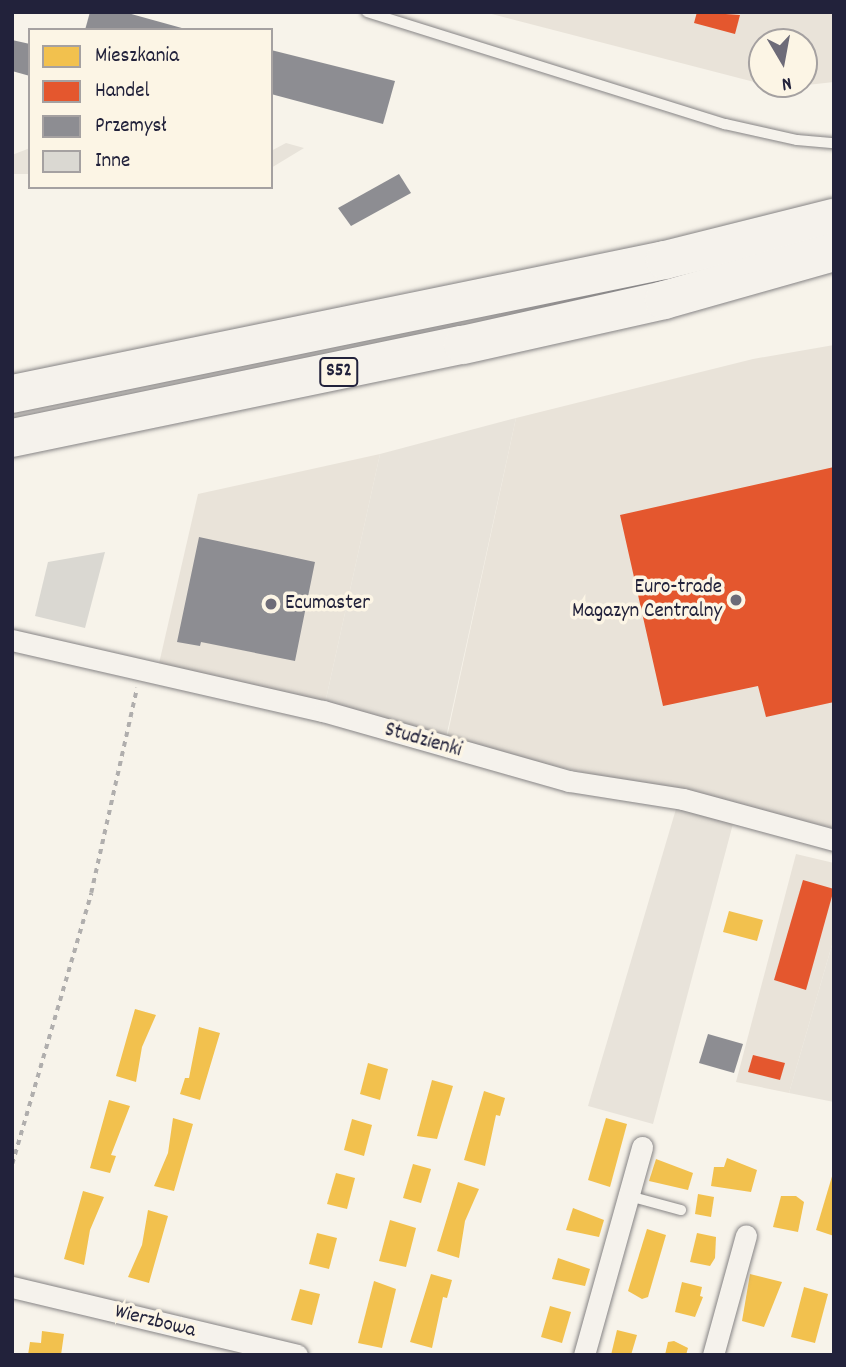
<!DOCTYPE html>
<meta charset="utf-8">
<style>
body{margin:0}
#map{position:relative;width:846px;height:1367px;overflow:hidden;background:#f7f3ea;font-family:Dekko,sans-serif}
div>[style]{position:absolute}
.built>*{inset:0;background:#e9e3d9}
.green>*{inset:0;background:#e8e3da}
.homes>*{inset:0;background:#f2c14e}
.shops>*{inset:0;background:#e4572e}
.industry>*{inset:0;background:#8d8d92}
.building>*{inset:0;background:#dad8d2}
.path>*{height:3.5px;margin-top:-1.75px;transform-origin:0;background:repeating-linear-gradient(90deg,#b0aead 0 5px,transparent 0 10px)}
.roads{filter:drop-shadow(0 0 2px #868485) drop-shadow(0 0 2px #868485)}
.lane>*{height:10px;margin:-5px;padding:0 5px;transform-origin:5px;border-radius:5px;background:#f5f2ec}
.street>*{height:21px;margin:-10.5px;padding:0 10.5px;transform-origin:10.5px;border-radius:10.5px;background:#f5f2ec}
.highway>*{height:38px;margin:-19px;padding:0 19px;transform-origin:19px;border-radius:19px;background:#f5f2ec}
.dots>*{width:19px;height:19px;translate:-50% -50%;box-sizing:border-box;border:4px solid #fcf5e5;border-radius:50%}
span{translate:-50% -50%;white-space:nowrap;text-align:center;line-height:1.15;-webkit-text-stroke:7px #fcf5e5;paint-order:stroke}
.shield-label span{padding:2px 5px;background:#fcf5e5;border:2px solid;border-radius:5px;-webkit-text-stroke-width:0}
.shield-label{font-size:19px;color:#22223b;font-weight:700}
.poi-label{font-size:21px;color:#22223b}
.right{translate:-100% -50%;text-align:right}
.left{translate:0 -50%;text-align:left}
.street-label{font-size:21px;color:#22223b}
.frame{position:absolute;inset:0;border:14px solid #22223b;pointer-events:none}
.legend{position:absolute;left:28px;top:28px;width:245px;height:161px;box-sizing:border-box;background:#fcf5e5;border:2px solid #a5a1a1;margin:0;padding:9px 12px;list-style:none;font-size:21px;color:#22223b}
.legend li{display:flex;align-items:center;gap:14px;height:35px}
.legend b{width:35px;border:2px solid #a5a1a1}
.north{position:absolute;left:748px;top:28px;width:70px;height:70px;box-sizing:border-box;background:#fcf5e5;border:2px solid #a5a1a1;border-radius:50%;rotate:170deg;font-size:19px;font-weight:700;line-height:28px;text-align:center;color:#22223b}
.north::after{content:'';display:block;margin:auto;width:24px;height:32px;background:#6d6b78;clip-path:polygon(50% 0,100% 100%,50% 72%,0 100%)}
</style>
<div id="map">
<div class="built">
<div style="clip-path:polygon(484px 12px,834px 12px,834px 82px,780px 88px,764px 84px,804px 84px,804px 42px,762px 42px,762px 84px)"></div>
<div style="clip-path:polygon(834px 345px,834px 828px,446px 742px,516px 418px,753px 359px)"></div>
<div style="clip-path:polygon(380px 454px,324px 708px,158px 668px,198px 494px)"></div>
<div style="clip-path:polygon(796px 854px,834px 863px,834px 938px,789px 1093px,736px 1082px)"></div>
</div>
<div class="green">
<div style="clip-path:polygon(286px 143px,304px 148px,271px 168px,271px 151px)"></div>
<div style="clip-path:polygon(30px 148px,30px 174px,12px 174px,12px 155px)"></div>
<div style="clip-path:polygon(516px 418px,445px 742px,324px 708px,380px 454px)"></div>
<div style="clip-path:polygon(676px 809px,734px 820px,653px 1124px,588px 1106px)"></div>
<div style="clip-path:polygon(834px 938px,834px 1102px,789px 1093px)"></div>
</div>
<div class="homes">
<div style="clip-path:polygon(729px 911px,763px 920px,757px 941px,723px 932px)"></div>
<div style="clip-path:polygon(135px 1009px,156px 1015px,142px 1047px,136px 1082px,116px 1076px)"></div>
<div style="clip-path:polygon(199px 1027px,220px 1033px,200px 1100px,180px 1094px,185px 1078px,189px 1078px)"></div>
<div style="clip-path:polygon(368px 1063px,388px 1069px,380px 1100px,360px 1094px)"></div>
<div style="clip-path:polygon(432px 1080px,453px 1086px,437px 1139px,417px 1136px)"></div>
<div style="clip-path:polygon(484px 1091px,505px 1098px,500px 1116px,496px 1115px,485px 1166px,464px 1160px)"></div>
<div style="clip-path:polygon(109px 1100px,130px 1106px,111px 1155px,116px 1156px,110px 1173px,90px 1168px)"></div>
<div style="clip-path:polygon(173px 1118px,193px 1124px,174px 1191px,154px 1186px,168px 1153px)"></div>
<div style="clip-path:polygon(606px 1118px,627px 1124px,610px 1187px,588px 1180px)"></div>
<div style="clip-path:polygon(352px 1119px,372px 1125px,364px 1156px,344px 1150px)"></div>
<div style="clip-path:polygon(727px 1158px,757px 1170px,751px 1192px,711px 1186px,714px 1167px,724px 1167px)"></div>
<div style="clip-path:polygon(656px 1159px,693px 1173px,688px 1190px,649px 1181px)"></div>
<div style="clip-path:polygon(413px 1164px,431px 1169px,421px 1203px,403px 1198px)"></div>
<div style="clip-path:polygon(336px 1173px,355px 1178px,347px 1209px,327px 1204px)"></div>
<div style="clip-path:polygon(833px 1173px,834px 1173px,834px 1236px,816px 1230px)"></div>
<div style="clip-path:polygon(458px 1182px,479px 1189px,465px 1221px,459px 1258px,437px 1251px)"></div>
<div style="clip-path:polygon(83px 1191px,104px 1197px,90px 1230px,84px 1265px,64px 1259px)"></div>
<div style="clip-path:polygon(698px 1194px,714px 1197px,711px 1217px,695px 1214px)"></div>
<div style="clip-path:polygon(781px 1196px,796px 1196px,804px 1202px,798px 1232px,773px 1227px)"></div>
<div style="clip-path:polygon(573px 1208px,604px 1220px,599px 1237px,566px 1230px)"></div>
<div style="clip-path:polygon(148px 1210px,168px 1216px,149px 1283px,128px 1277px,142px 1245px)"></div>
<div style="clip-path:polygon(390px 1220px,416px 1228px,406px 1267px,379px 1261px)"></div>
<div style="clip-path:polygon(647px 1229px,666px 1235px,648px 1297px,642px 1299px,628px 1291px)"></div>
<div style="clip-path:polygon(317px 1233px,337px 1238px,329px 1269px,309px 1264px)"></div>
<div style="clip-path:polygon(697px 1233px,716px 1237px,715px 1258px,710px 1266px,690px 1262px)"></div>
<div style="clip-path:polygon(558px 1258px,590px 1269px,585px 1286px,552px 1279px)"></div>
<div style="clip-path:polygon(431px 1274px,452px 1280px,447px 1298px,443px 1297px,432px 1348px,410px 1342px)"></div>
<div style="clip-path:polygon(750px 1274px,782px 1282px,764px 1327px,742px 1321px)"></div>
<div style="clip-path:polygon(374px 1281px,396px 1289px,382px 1348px,358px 1343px)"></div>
<div style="clip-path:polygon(682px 1282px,702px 1287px,700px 1296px,703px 1297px,695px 1317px,675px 1312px)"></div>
<div style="clip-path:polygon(804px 1287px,828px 1294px,815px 1343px,791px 1337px)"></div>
<div style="clip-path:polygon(300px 1289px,320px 1294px,312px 1325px,291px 1320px)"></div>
<div style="clip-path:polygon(550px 1306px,571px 1312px,562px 1343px,541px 1337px)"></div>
<div style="clip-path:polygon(617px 1330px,637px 1335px,631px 1355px,611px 1355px)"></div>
<div style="clip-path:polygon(42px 1331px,64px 1334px,61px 1355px,28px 1355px,30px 1342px,41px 1343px)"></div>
<div style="clip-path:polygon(674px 1341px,688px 1348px,686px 1355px,665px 1355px,668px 1342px)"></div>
</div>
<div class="shops">
<div style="clip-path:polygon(697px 12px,740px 15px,735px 34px,694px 23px)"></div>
<div style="clip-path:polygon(834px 467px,834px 702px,766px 717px,758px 686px,663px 706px,620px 515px)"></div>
<div style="clip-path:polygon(803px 880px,834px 889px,806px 990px,774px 980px)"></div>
<div style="clip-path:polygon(753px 1055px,785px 1063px,780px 1080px,748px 1072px)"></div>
</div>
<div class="industry">
<div style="clip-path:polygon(90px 12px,124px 12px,189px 30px,85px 30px)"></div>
<div style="clip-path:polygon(12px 40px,30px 44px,30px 76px,12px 71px)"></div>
<div style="clip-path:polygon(271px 50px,395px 81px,383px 124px,271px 94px)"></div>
<div style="clip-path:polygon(399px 174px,411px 193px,351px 226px,338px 208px)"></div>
<div style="clip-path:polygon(199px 537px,315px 562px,295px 661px,201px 642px,200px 646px,177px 642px)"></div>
<div style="clip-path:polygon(708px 1034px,743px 1044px,734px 1073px,699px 1063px)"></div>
</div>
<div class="building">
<div style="clip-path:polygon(105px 552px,85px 628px,35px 616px,48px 562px)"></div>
</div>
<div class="path">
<div style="left:12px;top:1164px;width:282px;rotate:-73.7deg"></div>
<div style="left:91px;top:893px;width:210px;rotate:-77.4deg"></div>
</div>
<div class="roads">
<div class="lane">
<div style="left:367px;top:12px;width:375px;rotate:17.4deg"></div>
<div style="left:725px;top:124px;width:74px;rotate:12.5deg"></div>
<div style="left:797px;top:140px;width:37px;rotate:5deg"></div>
<div style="left:629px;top:1196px;width:54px;rotate:15.1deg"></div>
</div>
<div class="street">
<div style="left:12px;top:640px;width:319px;rotate:12.9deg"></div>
<div style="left:323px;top:711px;width:256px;rotate:15.9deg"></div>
<div style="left:569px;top:781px;width:115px;rotate:9deg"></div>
<div style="left:683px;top:799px;width:156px;rotate:15.2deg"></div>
<div style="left:12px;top:1287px;width:293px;rotate:13.4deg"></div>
<div style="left:584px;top:1355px;width:216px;rotate:-74.4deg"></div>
<div style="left:713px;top:1355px;width:124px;rotate:-74.6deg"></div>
</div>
<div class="highway">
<div style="left:12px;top:394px;width:667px;rotate:-11.6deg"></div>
<div style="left:665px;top:260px;width:174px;rotate:-14deg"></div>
<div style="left:12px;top:438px;width:460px;rotate:-11.7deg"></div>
<div style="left:463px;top:345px;width:206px;rotate:-12.6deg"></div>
<div style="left:664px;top:300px;width:177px;rotate:-15.8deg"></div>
</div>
</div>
<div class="dots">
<div style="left:736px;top:600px;background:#6d6b78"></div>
<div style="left:271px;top:604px;background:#6d6b78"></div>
</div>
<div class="shield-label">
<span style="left:339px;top:372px">S52</span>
</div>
<div class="poi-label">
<span class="right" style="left:722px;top:600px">Euro-trade<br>Magazyn Centralny</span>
<span class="left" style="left:285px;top:604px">Ecumaster</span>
</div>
<div class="street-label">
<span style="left:423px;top:741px;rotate:16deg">Studzienki</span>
<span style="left:155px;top:1322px;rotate:14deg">Wierzbowa</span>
</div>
<div class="frame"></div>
<ul class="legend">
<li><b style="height:19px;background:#f2c14e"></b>Mieszkania</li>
<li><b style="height:19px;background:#e4572e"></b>Handel</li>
<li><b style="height:19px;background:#8d8d92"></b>Przemysł</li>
<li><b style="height:19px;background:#dad8d2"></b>Inne</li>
</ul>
<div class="north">N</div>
</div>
